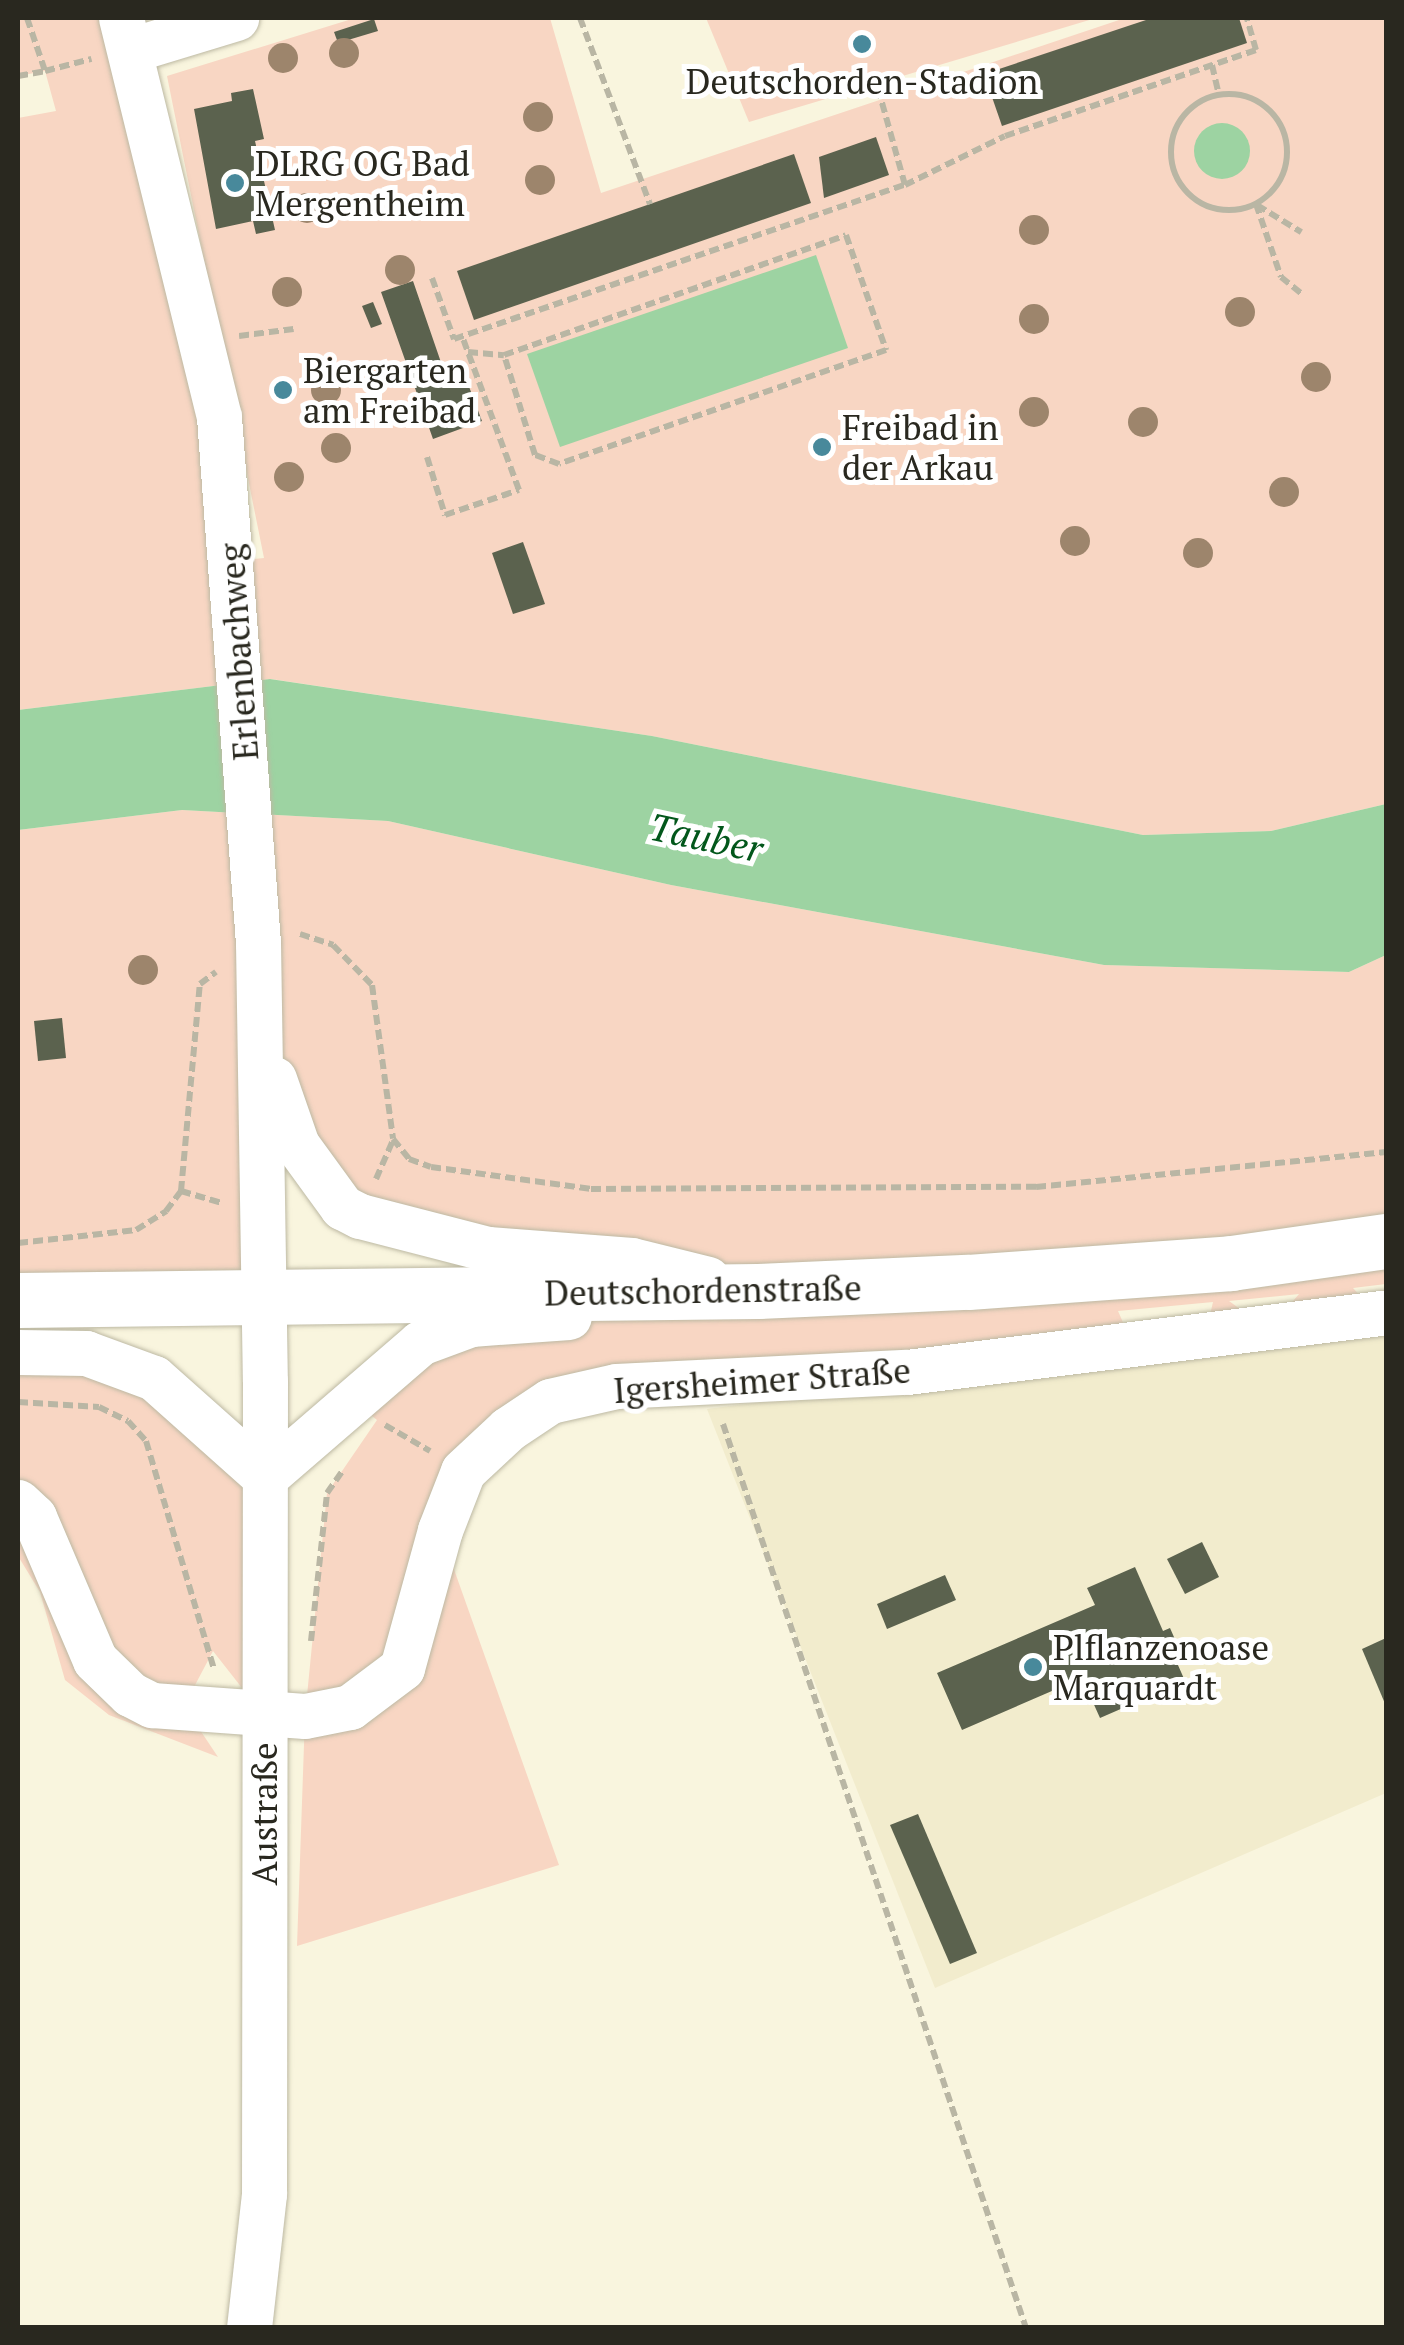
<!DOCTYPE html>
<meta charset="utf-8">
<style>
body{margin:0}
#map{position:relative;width:1404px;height:2345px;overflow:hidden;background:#f9f5de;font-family:"PT Serif",serif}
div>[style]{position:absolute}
.built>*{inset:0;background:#f2eccd}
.green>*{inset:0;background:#f8d6c3}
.water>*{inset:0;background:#9dd3a2}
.round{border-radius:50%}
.building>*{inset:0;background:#5b624e}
.path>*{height:6px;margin-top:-3px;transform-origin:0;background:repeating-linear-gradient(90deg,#b9b6a4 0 10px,transparent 0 15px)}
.path>.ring{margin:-3px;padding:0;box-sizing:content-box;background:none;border:6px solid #b9b6a4;border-radius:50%}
.roads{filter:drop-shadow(0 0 2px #bdb9a3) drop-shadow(0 0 2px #bdb9a3)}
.minor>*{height:45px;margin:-22.5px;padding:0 22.5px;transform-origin:22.5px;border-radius:22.5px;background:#fff}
.tertiary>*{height:55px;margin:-27.5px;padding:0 27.5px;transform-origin:27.5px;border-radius:27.5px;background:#fff}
.trees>*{width:30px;height:30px;margin:-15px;border-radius:50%;background:#9d856c}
.dots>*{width:28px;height:28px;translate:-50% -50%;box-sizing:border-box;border:5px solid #fff;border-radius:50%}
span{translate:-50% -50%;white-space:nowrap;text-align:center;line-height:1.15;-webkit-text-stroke:10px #fff;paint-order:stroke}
.poi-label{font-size:35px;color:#29281f}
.left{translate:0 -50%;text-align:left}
.street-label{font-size:35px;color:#29281f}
.water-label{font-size:38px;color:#02571b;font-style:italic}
.frame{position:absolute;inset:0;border:20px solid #29281f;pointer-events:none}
</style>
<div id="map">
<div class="built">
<div style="clip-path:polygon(1386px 1324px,1386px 1793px,935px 1988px,707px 1409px)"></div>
</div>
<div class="green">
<div style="clip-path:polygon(18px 18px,121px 18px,234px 561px,264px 558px,167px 76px,355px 18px,550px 18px,601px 193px,1125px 18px,1386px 18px,1386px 804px,1271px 831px,1143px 835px,652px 736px,271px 679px,18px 710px,18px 118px,56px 111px,45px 71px,18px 76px)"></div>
<div style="clip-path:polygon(706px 18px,1096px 18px,749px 122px)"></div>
<div style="clip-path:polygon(evenodd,182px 810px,388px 821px,671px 885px,1104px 965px,1349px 972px,1386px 955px,1386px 1284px,1353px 1288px,1362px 1298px,550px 1401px,440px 1530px,559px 1865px,297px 1946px,305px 1716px,327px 1493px,377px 1420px,352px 1400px,420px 1343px,648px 1312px,360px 1216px,262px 1044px,265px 1299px,18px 1300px,18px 830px,182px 810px,1299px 1294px,1288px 1307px,1240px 1309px,1229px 1301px,1299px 1294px,182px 810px,1213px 1302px,1210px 1315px,1125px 1327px,1118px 1311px,1213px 1302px)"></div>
<div style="clip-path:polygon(18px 1352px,86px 1353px,265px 1477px,264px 1716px,213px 1651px,184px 1706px,218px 1757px,109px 1715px,65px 1680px,40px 1592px,18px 1556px)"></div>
</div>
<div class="water">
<div class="round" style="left:1194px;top:123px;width:56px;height:56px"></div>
<div style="clip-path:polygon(816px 255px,848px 348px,560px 447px,527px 354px)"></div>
<div style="clip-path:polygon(270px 679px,652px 736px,1143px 835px,1271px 831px,1386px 804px,1386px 955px,1349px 972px,1104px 965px,671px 885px,388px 821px,182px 810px,18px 830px,18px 710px)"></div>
</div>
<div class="building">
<div style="clip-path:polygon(1152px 18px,1239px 18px,1247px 43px,1002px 126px,984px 74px)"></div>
<div style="clip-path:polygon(374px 19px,378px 31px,338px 43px,334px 32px)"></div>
<div style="clip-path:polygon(253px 89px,264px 139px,255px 141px,275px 230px,256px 234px,253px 221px,216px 229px,194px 109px,232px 101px,231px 93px)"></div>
<div style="clip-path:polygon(876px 137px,889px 175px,824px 198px,819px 157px)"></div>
<div style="clip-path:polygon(794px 154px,811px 203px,474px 320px,457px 271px)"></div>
<div style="clip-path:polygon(413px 281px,445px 374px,462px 368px,482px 421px,433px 439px,381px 292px)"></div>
<div style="clip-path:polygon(373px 302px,382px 324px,371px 328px,362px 306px)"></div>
<div style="clip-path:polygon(523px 542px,545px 604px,513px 614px,492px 553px)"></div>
<div style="clip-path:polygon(62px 1018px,66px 1058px,38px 1061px,34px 1021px)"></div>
<div style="clip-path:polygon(1202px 1542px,1219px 1577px,1185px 1594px,1167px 1559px)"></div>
<div style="clip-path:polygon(1135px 1567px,1163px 1631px,1170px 1628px,1181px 1653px,1174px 1656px,1185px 1681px,1100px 1718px,1082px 1678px,962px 1730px,937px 1673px,1095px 1605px,1087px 1588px)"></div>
<div style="clip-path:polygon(945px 1575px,956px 1600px,887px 1629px,877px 1604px)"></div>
<div style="clip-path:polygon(1386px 1638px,1386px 1706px,1362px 1649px)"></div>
<div style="clip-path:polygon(918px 1814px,977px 1953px,950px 1964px,890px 1825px)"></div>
</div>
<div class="path">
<div style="left:27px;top:18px;width:56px;rotate:71.2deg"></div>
<div style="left:45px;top:71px;width:48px;rotate:-14.6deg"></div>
<div style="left:580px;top:18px;width:199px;rotate:69.4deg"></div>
<div style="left:1212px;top:65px;width:31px;rotate:77deg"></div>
<div style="left:874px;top:74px;width:115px;rotate:74.4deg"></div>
<div style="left:18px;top:76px;width:27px;rotate:-10deg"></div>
<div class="ring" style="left:1171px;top:94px;width:110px;height:110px"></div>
<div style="left:1256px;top:204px;width:77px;rotate:71.1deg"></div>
<div style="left:1281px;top:277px;width:26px;rotate:39deg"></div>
<div style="left:1257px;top:205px;width:52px;rotate:31.5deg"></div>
<div style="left:432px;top:278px;width:65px;rotate:70.2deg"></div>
<div style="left:454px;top:339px;width:477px;rotate:-18.9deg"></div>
<div style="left:905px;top:185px;width:111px;rotate:-26.1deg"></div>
<div style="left:1005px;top:136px;width:265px;rotate:-18.9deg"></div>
<div style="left:1256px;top:50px;width:33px;rotate:-106deg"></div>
<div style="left:239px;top:336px;width:55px;rotate:-7.3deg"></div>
<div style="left:468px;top:352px;width:36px;rotate:5deg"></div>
<div style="left:504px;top:355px;width:362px;rotate:-19.3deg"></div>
<div style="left:846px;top:235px;width:122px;rotate:70.8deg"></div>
<div style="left:886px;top:350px;width:346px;rotate:160.8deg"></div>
<div style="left:559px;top:464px;width:26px;rotate:-159deg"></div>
<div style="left:535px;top:455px;width:105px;rotate:-107.2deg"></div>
<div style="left:427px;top:457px;width:61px;rotate:72.8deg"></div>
<div style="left:445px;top:515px;width:78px;rotate:-18.7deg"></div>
<div style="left:519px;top:490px;width:164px;rotate:-110.3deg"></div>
<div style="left:300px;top:934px;width:35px;rotate:18deg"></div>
<div style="left:333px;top:945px;width:56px;rotate:45.7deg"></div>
<div style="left:372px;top:985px;width:155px;rotate:82.2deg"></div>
<div style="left:393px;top:1139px;width:26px;rotate:51deg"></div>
<div style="left:409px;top:1159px;width:23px;rotate:20deg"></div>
<div style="left:431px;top:1167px;width:162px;rotate:7.8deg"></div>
<div style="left:591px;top:1189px;width:445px;rotate:-0.3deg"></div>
<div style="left:1036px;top:1187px;width:352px;rotate:-5.7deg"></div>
<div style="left:376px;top:1179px;width:43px;rotate:-66.4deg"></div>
<div style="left:181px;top:1191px;width:43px;rotate:16.3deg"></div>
<div style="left:18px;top:1243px;width:119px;rotate:-6.3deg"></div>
<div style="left:136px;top:1230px;width:36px;rotate:-32deg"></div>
<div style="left:166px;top:1211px;width:25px;rotate:-53deg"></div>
<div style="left:181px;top:1191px;width:208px;rotate:-84.8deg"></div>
<div style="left:200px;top:984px;width:20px;rotate:-37deg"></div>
<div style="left:18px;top:1402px;width:81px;rotate:3.5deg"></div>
<div style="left:99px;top:1407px;width:32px;rotate:26deg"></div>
<div style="left:128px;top:1421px;width:27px;rotate:48deg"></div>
<div style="left:146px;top:1441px;width:238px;rotate:73.4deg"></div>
<div style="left:723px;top:1424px;width:953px;rotate:71.47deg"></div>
<div style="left:385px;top:1425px;width:52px;rotate:30deg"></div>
<div style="left:311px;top:1641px;width:149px;rotate:-83.8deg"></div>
<div style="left:327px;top:1493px;width:29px;rotate:-55deg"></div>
</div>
<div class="roads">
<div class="minor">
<div style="left:121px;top:18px;width:411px;rotate:76.2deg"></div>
<div style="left:219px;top:417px;width:527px;rotate:85.76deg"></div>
<div style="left:258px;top:943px;width:438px;rotate:89.1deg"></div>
<div style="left:265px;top:1381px;width:813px;rotate:90.07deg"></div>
<div style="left:264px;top:2194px;width:135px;rotate:96.4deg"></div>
<div style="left:131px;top:50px;width:110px;rotate:-16.9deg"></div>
<div style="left:274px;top:1079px;width:70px;rotate:70.8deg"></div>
<div style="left:297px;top:1145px;width:77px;rotate:54deg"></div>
<div style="left:342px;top:1207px;width:20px;rotate:27deg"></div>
<div style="left:360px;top:1216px;width:132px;rotate:14.5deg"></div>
<div style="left:488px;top:1249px;width:144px;rotate:4.4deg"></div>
<div style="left:632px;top:1260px;width:78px;rotate:14deg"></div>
<div style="left:18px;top:1352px;width:68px;rotate:0.8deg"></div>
<div style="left:86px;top:1353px;width:72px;rotate:20.2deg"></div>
<div style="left:154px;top:1378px;width:149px;rotate:41.7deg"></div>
<div style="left:265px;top:1477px;width:205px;rotate:-40.8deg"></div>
<div style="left:420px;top:1343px;width:54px;rotate:-20.4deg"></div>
<div style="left:471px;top:1324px;width:98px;rotate:-4.1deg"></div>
<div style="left:18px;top:1502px;width:22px;rotate:43deg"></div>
<div style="left:34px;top:1517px;width:155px;rotate:66.9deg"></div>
<div style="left:95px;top:1660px;width:49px;rotate:44.2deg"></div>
<div style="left:130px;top:1694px;width:25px;rotate:27deg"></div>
<div style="left:152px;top:1705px;width:153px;rotate:4.1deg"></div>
<div style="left:305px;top:1716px;width:46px;rotate:-11.3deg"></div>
<div style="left:350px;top:1707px;width:65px;rotate:-36.9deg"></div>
<div style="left:402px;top:1668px;width:143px;rotate:-74.6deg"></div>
<div style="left:440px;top:1530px;width:63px;rotate:-68.7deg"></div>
<div style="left:463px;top:1471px;width:62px;rotate:-43deg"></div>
<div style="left:508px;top:1429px;width:50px;rotate:-33.7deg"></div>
<div style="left:550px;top:1401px;width:68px;rotate:-12.8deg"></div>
<div style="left:616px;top:1386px;width:291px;rotate:-2.8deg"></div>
<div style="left:907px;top:1372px;width:483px;rotate:-7.1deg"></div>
</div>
<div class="tertiary">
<div style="left:18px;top:1300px;width:740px;rotate:-0.7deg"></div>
<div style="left:758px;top:1291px;width:210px;rotate:-2.5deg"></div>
<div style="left:968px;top:1282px;width:264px;rotate:-4.1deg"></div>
<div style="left:1231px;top:1263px;width:157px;rotate:-8.1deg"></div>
</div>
</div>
<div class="trees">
<div style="left:344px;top:53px"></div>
<div style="left:283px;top:58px"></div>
<div style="left:538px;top:117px"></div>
<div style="left:540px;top:180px"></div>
<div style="left:307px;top:208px"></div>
<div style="left:1034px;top:230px"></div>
<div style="left:400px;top:270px"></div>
<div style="left:287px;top:292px"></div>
<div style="left:1240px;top:312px"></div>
<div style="left:1034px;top:319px"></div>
<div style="left:1316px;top:377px"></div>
<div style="left:326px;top:390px"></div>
<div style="left:1034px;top:412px"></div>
<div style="left:1143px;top:422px"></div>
<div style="left:336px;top:448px"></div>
<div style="left:289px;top:477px"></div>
<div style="left:1284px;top:492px"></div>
<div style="left:1075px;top:541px"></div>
<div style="left:1198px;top:553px"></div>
<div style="left:143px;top:970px"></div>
</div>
<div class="dots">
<div style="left:862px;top:44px;background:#48899b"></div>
<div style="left:235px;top:183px;background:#48899b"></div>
<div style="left:283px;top:390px;background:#48899b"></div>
<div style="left:822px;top:447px;background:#48899b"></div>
<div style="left:1033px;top:1667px;background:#48899b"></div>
</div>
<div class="poi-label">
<span style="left:862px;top:81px">Deutschorden-Stadion</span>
<span class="left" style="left:255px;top:183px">DLRG OG Bad<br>Mergentheim</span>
<span class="left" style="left:303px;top:390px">Biergarten<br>am Freibad</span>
<span class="left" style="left:842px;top:447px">Freibad in<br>der Arkau</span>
<span class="left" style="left:1053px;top:1667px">Plflanzenoase<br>Marquardt</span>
</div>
<div class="street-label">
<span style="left:238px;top:652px;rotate:-94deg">Erlenbachweg</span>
<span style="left:703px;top:1290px;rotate:-1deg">Deutschordenstraße</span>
<span style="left:762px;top:1380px;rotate:-4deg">Igersheimer Straße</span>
<span style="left:264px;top:1814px;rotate:-90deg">Austraße</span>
</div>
<div class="water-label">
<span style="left:706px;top:838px;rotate:12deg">Tauber</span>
</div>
<div class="frame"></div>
</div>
